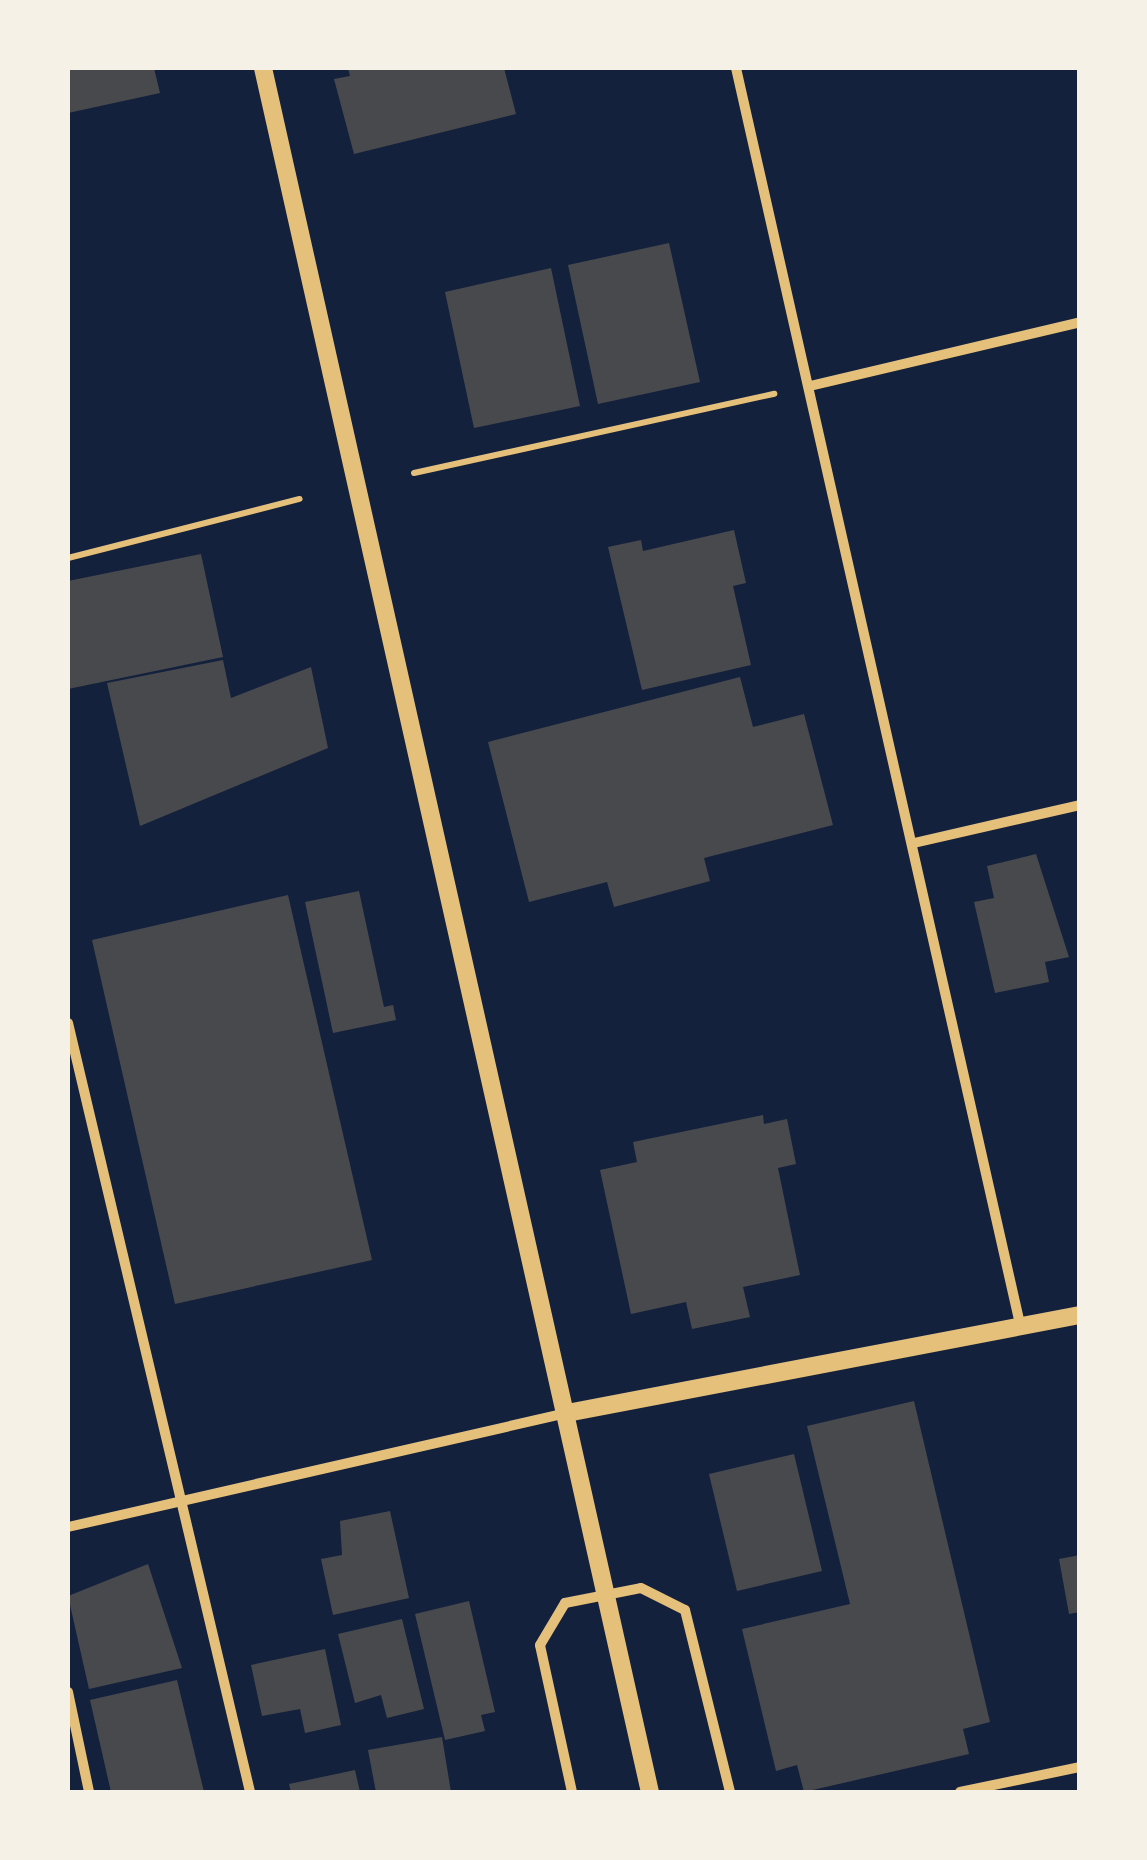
<!DOCTYPE html>
<style>
body{margin:0}
#map{position:relative;width:1147px;height:1860px;overflow:hidden;background:#14213d;font-family:"Exo 2",sans-serif}
div>[style]{position:absolute}
.building>*{inset:0;background:#48494c}
.path>*{height:6px;margin:-3px;padding:0 3px;transform-origin:3px;border-radius:3px;background:#e5c07b}
.minor>*{height:10px;margin:-5px;padding:0 5px;transform-origin:5px;border-radius:5px;background:#e5c07b}
.tertiary>*{height:18px;margin:-9px;padding:0 9px;transform-origin:9px;border-radius:9px;background:#e5c07b}
span{translate:-50% -50%;white-space:nowrap;text-align:center;line-height:1.15;-webkit-text-stroke:10px #f6f1e7;paint-order:stroke}
.frame{position:absolute;inset:0;border:70px solid #f6f1e7;pointer-events:none}
</style>
<div id="map">
<div class="building">
<div style="clip-path:polygon(68px 68px,154px 68px,160px 93px,68px 113px)"></div>
<div style="clip-path:polygon(348px 68px,504px 68px,516px 114px,354px 154px,334px 79px,350px 76px)"></div>
<div style="clip-path:polygon(669px 243px,700px 382px,598px 404px,568px 265px)"></div>
<div style="clip-path:polygon(551px 268px,580px 406px,474px 428px,445px 292px)"></div>
<div style="clip-path:polygon(734px 530px,746px 583px,733px 586px,751px 665px,642px 690px,608px 547px,641px 540px,643px 551px)"></div>
<div style="clip-path:polygon(201px 554px,223px 657px,68px 689px,68px 581px)"></div>
<div style="clip-path:polygon(223px 660px,231px 698px,311px 667px,328px 748px,140px 826px,107px 683px)"></div>
<div style="clip-path:polygon(740px 677px,753px 727px,804px 714px,833px 825px,704px 858px,710px 881px,614px 907px,607px 882px,529px 902px,488px 742px)"></div>
<div style="clip-path:polygon(1036px 854px,1069px 957px,1045px 962px,1049px 982px,995px 993px,974px 902px,994px 898px,987px 866px)"></div>
<div style="clip-path:polygon(359px 891px,384px 1007px,393px 1005px,396px 1020px,333px 1033px,305px 902px)"></div>
<div style="clip-path:polygon(288px 895px,372px 1260px,175px 1304px,92px 940px)"></div>
<div style="clip-path:polygon(763px 1115px,764px 1124px,787px 1119px,796px 1164px,778px 1168px,800px 1275px,743px 1287px,750px 1317px,692px 1329px,686px 1302px,631px 1314px,600px 1170px,637px 1162px,633px 1142px)"></div>
<div style="clip-path:polygon(914px 1401px,990px 1722px,963px 1729px,969px 1754px,804px 1792px,797px 1765px,776px 1771px,742px 1629px,850px 1604px,807px 1426px)"></div>
<div style="clip-path:polygon(794px 1454px,822px 1571px,737px 1591px,709px 1474px)"></div>
<div style="clip-path:polygon(390px 1511px,409px 1598px,333px 1615px,321px 1559px,342px 1555px,340px 1521px)"></div>
<div style="clip-path:polygon(1080px 1555px,1080px 1612px,1069px 1614px,1059px 1559px)"></div>
<div style="clip-path:polygon(148px 1564px,182px 1668px,89px 1689px,68px 1596px)"></div>
<div style="clip-path:polygon(469px 1601px,495px 1712px,481px 1715px,485px 1731px,445px 1740px,415px 1614px)"></div>
<div style="clip-path:polygon(402px 1619px,424px 1709px,387px 1718px,381px 1695px,355px 1703px,338px 1634px)"></div>
<div style="clip-path:polygon(325px 1649px,341px 1725px,305px 1733px,300px 1709px,262px 1716px,251px 1665px)"></div>
<div style="clip-path:polygon(177px 1680px,204px 1792px,111px 1792px,90px 1700px)"></div>
<div style="clip-path:polygon(442px 1737px,451px 1792px,376px 1792px,368px 1750px)"></div>
<div style="clip-path:polygon(355px 1770px,360px 1792px,291px 1792px,289px 1784px)"></div>
</div>
<div class="path">
<div style="left:414px;top:473px;width:369px;rotate:-12.4deg"></div>
<div style="left:68px;top:558px;width:239px;rotate:-14.3deg"></div>
</div>
<div class="minor">
<div style="left:736px;top:68px;width:1293px;rotate:77.26deg"></div>
<div style="left:810px;top:386px;width:277px;rotate:-13.3deg"></div>
<div style="left:914px;top:843px;width:170px;rotate:-12.9deg"></div>
<div style="left:68px;top:1023px;width:790px;rotate:76.68deg"></div>
<div style="left:68px;top:1527px;width:512px;rotate:-12.87deg"></div>
<div style="left:68px;top:1692px;width:102px;rotate:78.1deg"></div>
<div style="left:572px;top:1792px;width:150px;rotate:-102.3deg"></div>
<div style="left:540px;top:1645px;width:49px;rotate:-59.2deg"></div>
<div style="left:565px;top:1603px;width:77px;rotate:-11.2deg"></div>
<div style="left:641px;top:1588px;width:49px;rotate:26.6deg"></div>
<div style="left:685px;top:1610px;width:187px;rotate:76.1deg"></div>
<div style="left:960px;top:1792px;width:123px;rotate:-11.8deg"></div>
</div>
<div class="tertiary">
<div style="left:263px;top:68px;width:1767px;rotate:77.35deg"></div>
<div style="left:567px;top:1413px;width:522px;rotate:-10.82deg"></div>
</div>
<div class="frame"></div>
</div>
